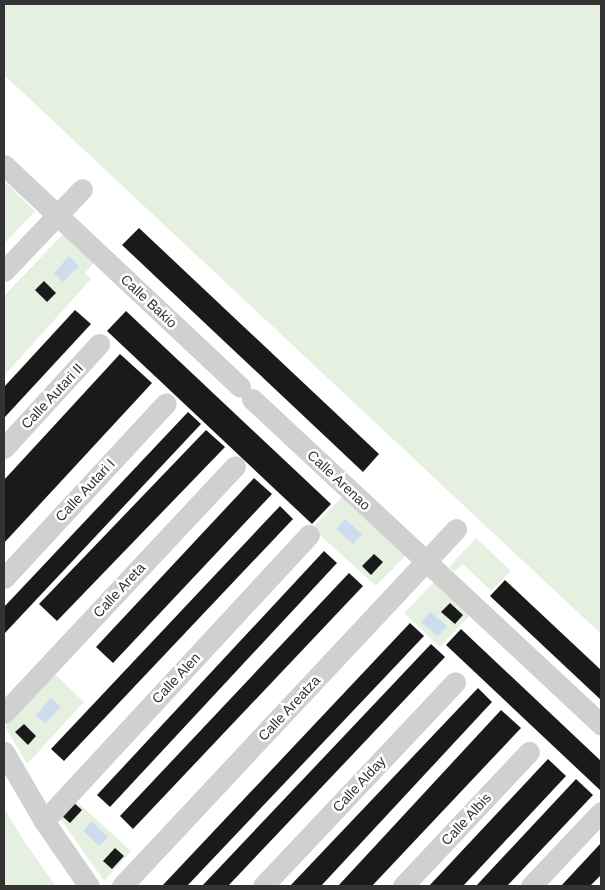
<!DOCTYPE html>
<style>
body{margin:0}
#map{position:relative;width:605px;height:890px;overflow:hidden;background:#fff;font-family:Helvetica,sans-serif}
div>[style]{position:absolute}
.green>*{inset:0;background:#e6f0e1}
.water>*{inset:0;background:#cddcef}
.building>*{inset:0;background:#1a1a1a}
.street>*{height:21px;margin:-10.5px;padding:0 10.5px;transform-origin:10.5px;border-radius:10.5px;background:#d0d0d0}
span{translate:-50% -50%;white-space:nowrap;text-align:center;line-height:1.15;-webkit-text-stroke:5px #fff;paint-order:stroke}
.street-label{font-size:14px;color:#333}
.frame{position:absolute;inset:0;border:5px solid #333;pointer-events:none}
</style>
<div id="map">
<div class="green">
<div style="clip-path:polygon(4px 4px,601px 4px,601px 634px,4px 75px)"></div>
<div style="clip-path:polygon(4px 181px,35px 211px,4px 244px)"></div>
<div style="clip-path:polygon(63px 234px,94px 263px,85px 273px,91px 279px,4px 376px,4px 296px)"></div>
<div style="clip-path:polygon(343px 496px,406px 555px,376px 586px,312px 528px)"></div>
<div style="clip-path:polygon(476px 538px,511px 571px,491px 591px,463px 564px,454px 572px,449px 567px)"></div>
<div style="clip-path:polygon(434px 582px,470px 615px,440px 647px,404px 613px)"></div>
<div style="clip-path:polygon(55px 674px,84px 702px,27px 764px,5px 726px)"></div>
<div style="clip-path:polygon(73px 798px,131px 851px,104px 881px,57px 814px)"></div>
<div style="clip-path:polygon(4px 808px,24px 841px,56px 886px,4px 886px)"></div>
</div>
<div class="water">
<div style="clip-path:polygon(69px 256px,79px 266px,63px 282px,54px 273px)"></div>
<div style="clip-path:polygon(345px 519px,362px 534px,353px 544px,336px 529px)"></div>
<div style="clip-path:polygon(430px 612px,447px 626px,438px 636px,421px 622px)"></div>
<div style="clip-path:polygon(51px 698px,61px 707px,45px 723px,36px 715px)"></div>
<div style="clip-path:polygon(92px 821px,108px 837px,99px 846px,83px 831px)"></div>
</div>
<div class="building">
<div style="clip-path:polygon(139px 228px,379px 454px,363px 472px,122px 245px)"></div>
<div style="clip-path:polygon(44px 281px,56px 293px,47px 302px,35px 290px)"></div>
<div style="clip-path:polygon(75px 310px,91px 324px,4px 418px,4px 387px)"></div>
<div style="clip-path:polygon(126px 311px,331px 504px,312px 524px,107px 331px)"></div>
<div style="clip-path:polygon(120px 354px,152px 383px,4px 543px,4px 480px)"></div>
<div style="clip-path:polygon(188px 412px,201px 424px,4px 634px,4px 607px)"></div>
<div style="clip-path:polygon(206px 430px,225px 447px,57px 621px,39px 604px)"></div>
<div style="clip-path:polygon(254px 478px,272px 494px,113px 663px,96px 647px)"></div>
<div style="clip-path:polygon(280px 506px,293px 519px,64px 761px,51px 749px)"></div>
<div style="clip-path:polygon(324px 551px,337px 563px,110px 807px,97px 795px)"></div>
<div style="clip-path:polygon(374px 554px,383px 562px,371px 575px,362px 566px)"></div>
<div style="clip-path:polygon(349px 573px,363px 586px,133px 829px,120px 816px)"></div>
<div style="clip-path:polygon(505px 580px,601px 670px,601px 700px,490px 596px)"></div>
<div style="clip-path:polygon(450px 603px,463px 615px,455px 624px,441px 612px)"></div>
<div style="clip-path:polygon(410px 623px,424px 636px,187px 886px,162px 886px)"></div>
<div style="clip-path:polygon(461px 629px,601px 761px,601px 791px,446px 645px)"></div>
<div style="clip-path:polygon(431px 644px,445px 657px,228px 886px,202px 886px)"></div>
<div style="clip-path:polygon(478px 688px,492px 702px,321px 886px,290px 886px)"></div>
<div style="clip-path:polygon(501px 710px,521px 728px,372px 886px,338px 886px)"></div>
<div style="clip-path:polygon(24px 724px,36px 736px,28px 745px,15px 732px)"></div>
<div style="clip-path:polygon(548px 759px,566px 776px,463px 886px,429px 886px)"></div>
<div style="clip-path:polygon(576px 779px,593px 795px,507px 886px,476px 886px)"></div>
<div style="clip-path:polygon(73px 802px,82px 810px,70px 823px,61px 815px)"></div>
<div style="clip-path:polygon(601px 843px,601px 875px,590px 886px,561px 886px)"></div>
<div style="clip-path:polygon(115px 848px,124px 856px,112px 869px,103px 861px)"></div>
</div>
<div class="street">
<div style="left:4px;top:165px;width:324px;rotate:43.2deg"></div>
<div style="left:4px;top:271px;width:113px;rotate:-46.4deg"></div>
<div style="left:252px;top:399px;width:478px;rotate:43deg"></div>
<div style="left:4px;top:448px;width:141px;rotate:-47.6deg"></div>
<div style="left:4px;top:578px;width:238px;rotate:-47.2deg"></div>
<div style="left:4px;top:713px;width:338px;rotate:-46.9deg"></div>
<div style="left:4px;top:752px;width:80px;rotate:59.9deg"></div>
<div style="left:44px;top:821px;width:79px;rotate:55.3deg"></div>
<div style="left:44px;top:821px;width:390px;rotate:-47.2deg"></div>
<div style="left:122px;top:886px;width:489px;rotate:-46.9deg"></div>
<div style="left:263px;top:886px;width:280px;rotate:-46.7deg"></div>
<div style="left:403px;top:886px;width:184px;rotate:-46.8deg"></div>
<div style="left:531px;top:886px;width:102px;rotate:-46.6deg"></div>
</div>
<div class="street-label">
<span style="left:149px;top:301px;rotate:43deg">Calle Bakio</span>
<span style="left:52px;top:396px;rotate:-47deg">Calle Autari II</span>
<span style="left:339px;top:480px;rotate:43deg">Calle Arenao</span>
<span style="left:85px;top:490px;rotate:-47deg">Calle Autari I</span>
<span style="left:119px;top:590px;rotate:-47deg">Calle Areta</span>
<span style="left:176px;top:678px;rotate:-47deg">Calle Alen</span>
<span style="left:289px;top:708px;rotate:-47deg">Calle Areatza</span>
<span style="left:359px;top:784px;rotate:-47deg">Calle Alday</span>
<span style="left:466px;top:819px;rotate:-47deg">Calle Albis</span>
</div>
<div class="frame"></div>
</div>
